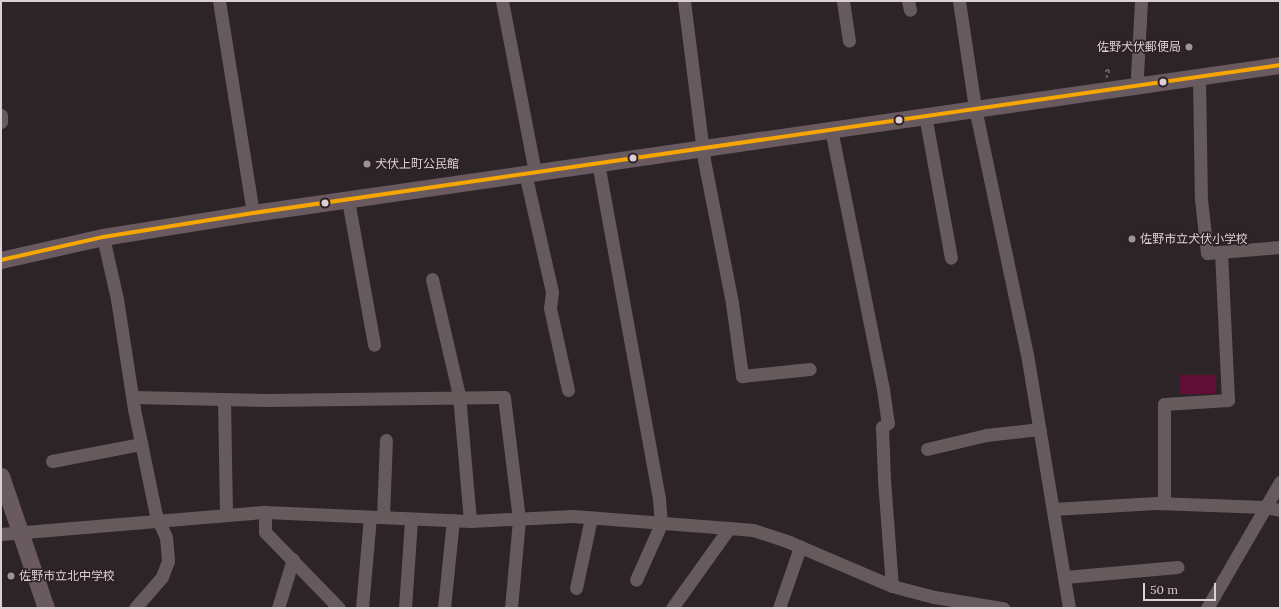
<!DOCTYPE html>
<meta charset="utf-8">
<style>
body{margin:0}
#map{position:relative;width:1281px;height:609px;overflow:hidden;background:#2c2426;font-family:Lora,"Noto Sans JP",serif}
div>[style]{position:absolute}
.water>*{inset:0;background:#5f0e36}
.path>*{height:2px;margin-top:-1px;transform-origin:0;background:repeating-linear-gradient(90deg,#6a6063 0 3px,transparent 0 6px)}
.minor>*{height:13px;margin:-6.5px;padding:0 6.5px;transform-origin:6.5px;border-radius:6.5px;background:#665a5d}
.major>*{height:17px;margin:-8.5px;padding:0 8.5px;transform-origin:8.5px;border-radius:8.5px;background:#685a5f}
.bus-1>*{height:4px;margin:-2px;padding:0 2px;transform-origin:2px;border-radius:2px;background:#f7a600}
.dots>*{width:11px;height:11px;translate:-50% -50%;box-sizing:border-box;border:2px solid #2f2025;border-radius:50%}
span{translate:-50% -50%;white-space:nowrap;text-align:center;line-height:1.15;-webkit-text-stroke:3px #2f2025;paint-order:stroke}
.poi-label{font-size:12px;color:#dbd1d4}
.right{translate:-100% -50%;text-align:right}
.left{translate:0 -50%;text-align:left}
.frame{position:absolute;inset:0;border:2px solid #dbd1d4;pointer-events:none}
.scale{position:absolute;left:1143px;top:583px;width:73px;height:18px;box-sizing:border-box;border:2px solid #dbd1d4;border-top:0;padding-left:5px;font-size:12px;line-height:14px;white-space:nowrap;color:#dbd1d4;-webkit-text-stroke:3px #2f2025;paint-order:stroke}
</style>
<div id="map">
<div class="water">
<div style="clip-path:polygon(1180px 375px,1216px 375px,1216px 394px,1180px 394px)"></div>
</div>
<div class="path">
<div style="left:1107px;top:78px;width:8px;rotate:-97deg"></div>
<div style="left:1106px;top:70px;width:3px"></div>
<div style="left:1109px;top:70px;width:6px;rotate:90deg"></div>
</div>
<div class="minor">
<div style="left:219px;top:1px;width:215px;rotate:80.9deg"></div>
<div style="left:502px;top:1px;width:174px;rotate:79.1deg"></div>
<div style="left:684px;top:1px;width:160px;rotate:82.8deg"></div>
<div style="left:704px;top:160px;width:146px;rotate:78.9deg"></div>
<div style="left:732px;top:303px;width:74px;rotate:82.2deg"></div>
<div style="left:742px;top:376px;width:68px;rotate:-5.9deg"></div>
<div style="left:843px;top:1px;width:40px;rotate:81.5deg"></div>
<div style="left:908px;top:1px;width:9px;rotate:77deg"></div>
<div style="left:959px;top:1px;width:108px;rotate:81.5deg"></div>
<div style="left:975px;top:108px;width:251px;rotate:78.1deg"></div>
<div style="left:1027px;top:354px;width:257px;rotate:80.6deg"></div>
<div style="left:1199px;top:77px;width:122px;rotate:89.1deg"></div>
<div style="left:1201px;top:199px;width:54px;rotate:83.7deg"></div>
<div style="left:1207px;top:253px;width:73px;rotate:-4.7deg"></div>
<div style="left:1139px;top:86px;width:11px;rotate:-100deg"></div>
<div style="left:1137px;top:75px;width:74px;rotate:-86.9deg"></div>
<div style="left:1px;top:115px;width:7px;rotate:90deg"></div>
<div style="left:925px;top:115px;width:145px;rotate:79.7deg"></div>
<div style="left:831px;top:129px;width:265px;rotate:78.7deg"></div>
<div style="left:883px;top:389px;width:34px;rotate:82deg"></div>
<div style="left:888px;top:423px;width:7px;rotate:146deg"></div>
<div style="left:882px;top:427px;width:53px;rotate:87.8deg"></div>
<div style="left:884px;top:480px;width:106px;rotate:85.7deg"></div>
<div style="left:598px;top:163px;width:341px;rotate:79.7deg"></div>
<div style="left:659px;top:498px;width:26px;rotate:86deg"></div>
<div style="left:661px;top:524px;width:61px;rotate:114.1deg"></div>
<div style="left:525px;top:173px;width:122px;rotate:77.2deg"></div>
<div style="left:552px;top:292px;width:16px;rotate:97deg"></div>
<div style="left:550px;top:308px;width:84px;rotate:77.6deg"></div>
<div style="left:348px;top:200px;width:147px;rotate:79.8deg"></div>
<div style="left:103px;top:237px;width:64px;rotate:77.3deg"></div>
<div style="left:117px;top:299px;width:111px;rotate:81.2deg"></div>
<div style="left:134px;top:409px;width:108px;rotate:78.3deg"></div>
<div style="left:156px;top:515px;width:24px;rotate:66deg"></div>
<div style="left:166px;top:537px;width:24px;rotate:85deg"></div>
<div style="left:168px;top:561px;width:17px;rotate:111deg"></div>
<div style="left:162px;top:577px;width:41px;rotate:131.1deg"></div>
<div style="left:432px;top:279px;width:119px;rotate:76.9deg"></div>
<div style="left:459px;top:395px;width:126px;rotate:85deg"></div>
<div style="left:134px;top:397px;width:133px;rotate:1.3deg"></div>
<div style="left:267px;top:400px;width:237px;rotate:-0.7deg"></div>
<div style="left:504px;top:397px;width:124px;rotate:83deg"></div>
<div style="left:519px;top:520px;width:88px;rotate:95.2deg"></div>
<div style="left:224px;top:399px;width:115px;rotate:89deg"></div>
<div style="left:927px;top:449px;width:61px;rotate:-13.3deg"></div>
<div style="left:986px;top:435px;width:54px;rotate:-6.3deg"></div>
<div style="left:52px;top:461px;width:91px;rotate:-10.8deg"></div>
<div style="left:1164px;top:503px;width:99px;rotate:-90deg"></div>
<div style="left:1164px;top:404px;width:64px;rotate:-3.6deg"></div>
<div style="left:1228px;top:400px;width:147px;rotate:-92.7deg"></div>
<div style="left:1053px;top:509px;width:103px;rotate:-3.3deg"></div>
<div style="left:1156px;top:503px;width:109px;rotate:2.1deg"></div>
<div style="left:1265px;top:507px;width:15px;rotate:11deg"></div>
<div style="left:265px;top:512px;width:20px;rotate:90deg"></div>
<div style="left:265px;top:532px;width:106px;rotate:45.8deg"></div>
<div style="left:383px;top:517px;width:77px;rotate:-87.8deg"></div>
<div style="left:1px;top:534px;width:265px;rotate:-4.8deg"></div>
<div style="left:265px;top:512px;width:205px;rotate:2.5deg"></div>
<div style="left:470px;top:521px;width:103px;rotate:-2.8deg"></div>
<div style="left:573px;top:516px;width:156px;rotate:4.4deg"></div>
<div style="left:729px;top:528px;width:24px;rotate:5deg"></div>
<div style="left:753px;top:530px;width:38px;rotate:18deg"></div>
<div style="left:789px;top:542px;width:112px;rotate:23.1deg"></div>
<div style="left:892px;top:586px;width:43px;rotate:14.7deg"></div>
<div style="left:934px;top:597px;width:70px;rotate:9.1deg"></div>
<div style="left:1065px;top:577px;width:113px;rotate:-5.1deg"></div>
<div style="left:576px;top:588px;width:72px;rotate:-77.9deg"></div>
<div style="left:278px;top:608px;width:51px;rotate:-73deg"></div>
<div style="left:362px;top:608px;width:91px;rotate:-85deg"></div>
<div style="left:405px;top:608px;width:89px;rotate:-86.1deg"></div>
<div style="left:444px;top:608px;width:88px;rotate:-84.2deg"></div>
<div style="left:672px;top:608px;width:98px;rotate:-54.5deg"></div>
<div style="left:779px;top:608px;width:65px;rotate:-71deg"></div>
<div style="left:1207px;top:608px;width:146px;rotate:-59.9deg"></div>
</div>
<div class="major">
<div style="left:1px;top:260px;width:105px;rotate:-12.7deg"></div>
<div style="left:103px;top:237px;width:152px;rotate:-9.1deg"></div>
<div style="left:253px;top:213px;width:1038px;rotate:-8.2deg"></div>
<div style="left:1px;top:476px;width:139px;rotate:71.2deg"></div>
</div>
<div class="bus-1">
<div style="left:1px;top:260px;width:105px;rotate:-12.7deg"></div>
<div style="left:103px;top:237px;width:152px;rotate:-9.1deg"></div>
<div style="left:253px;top:213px;width:1038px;rotate:-8.2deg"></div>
</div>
<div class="dots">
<div style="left:1189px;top:47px;background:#9e9497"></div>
<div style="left:1163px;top:82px;background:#dbd1d4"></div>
<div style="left:899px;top:120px;background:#dbd1d4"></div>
<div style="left:633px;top:158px;background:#dbd1d4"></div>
<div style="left:367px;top:164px;background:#9e9497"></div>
<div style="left:325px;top:203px;background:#dbd1d4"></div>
<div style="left:1132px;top:239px;background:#9e9497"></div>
<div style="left:11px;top:576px;background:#9e9497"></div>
</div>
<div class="poi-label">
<span class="right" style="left:1181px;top:47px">佐野犬伏郵便局</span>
<span class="left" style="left:375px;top:164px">犬伏上町公民館</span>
<span class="left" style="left:1140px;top:239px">佐野市立犬伏小学校</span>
<span class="left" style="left:19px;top:576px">佐野市立北中学校</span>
</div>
<div class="frame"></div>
<div class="scale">50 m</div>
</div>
